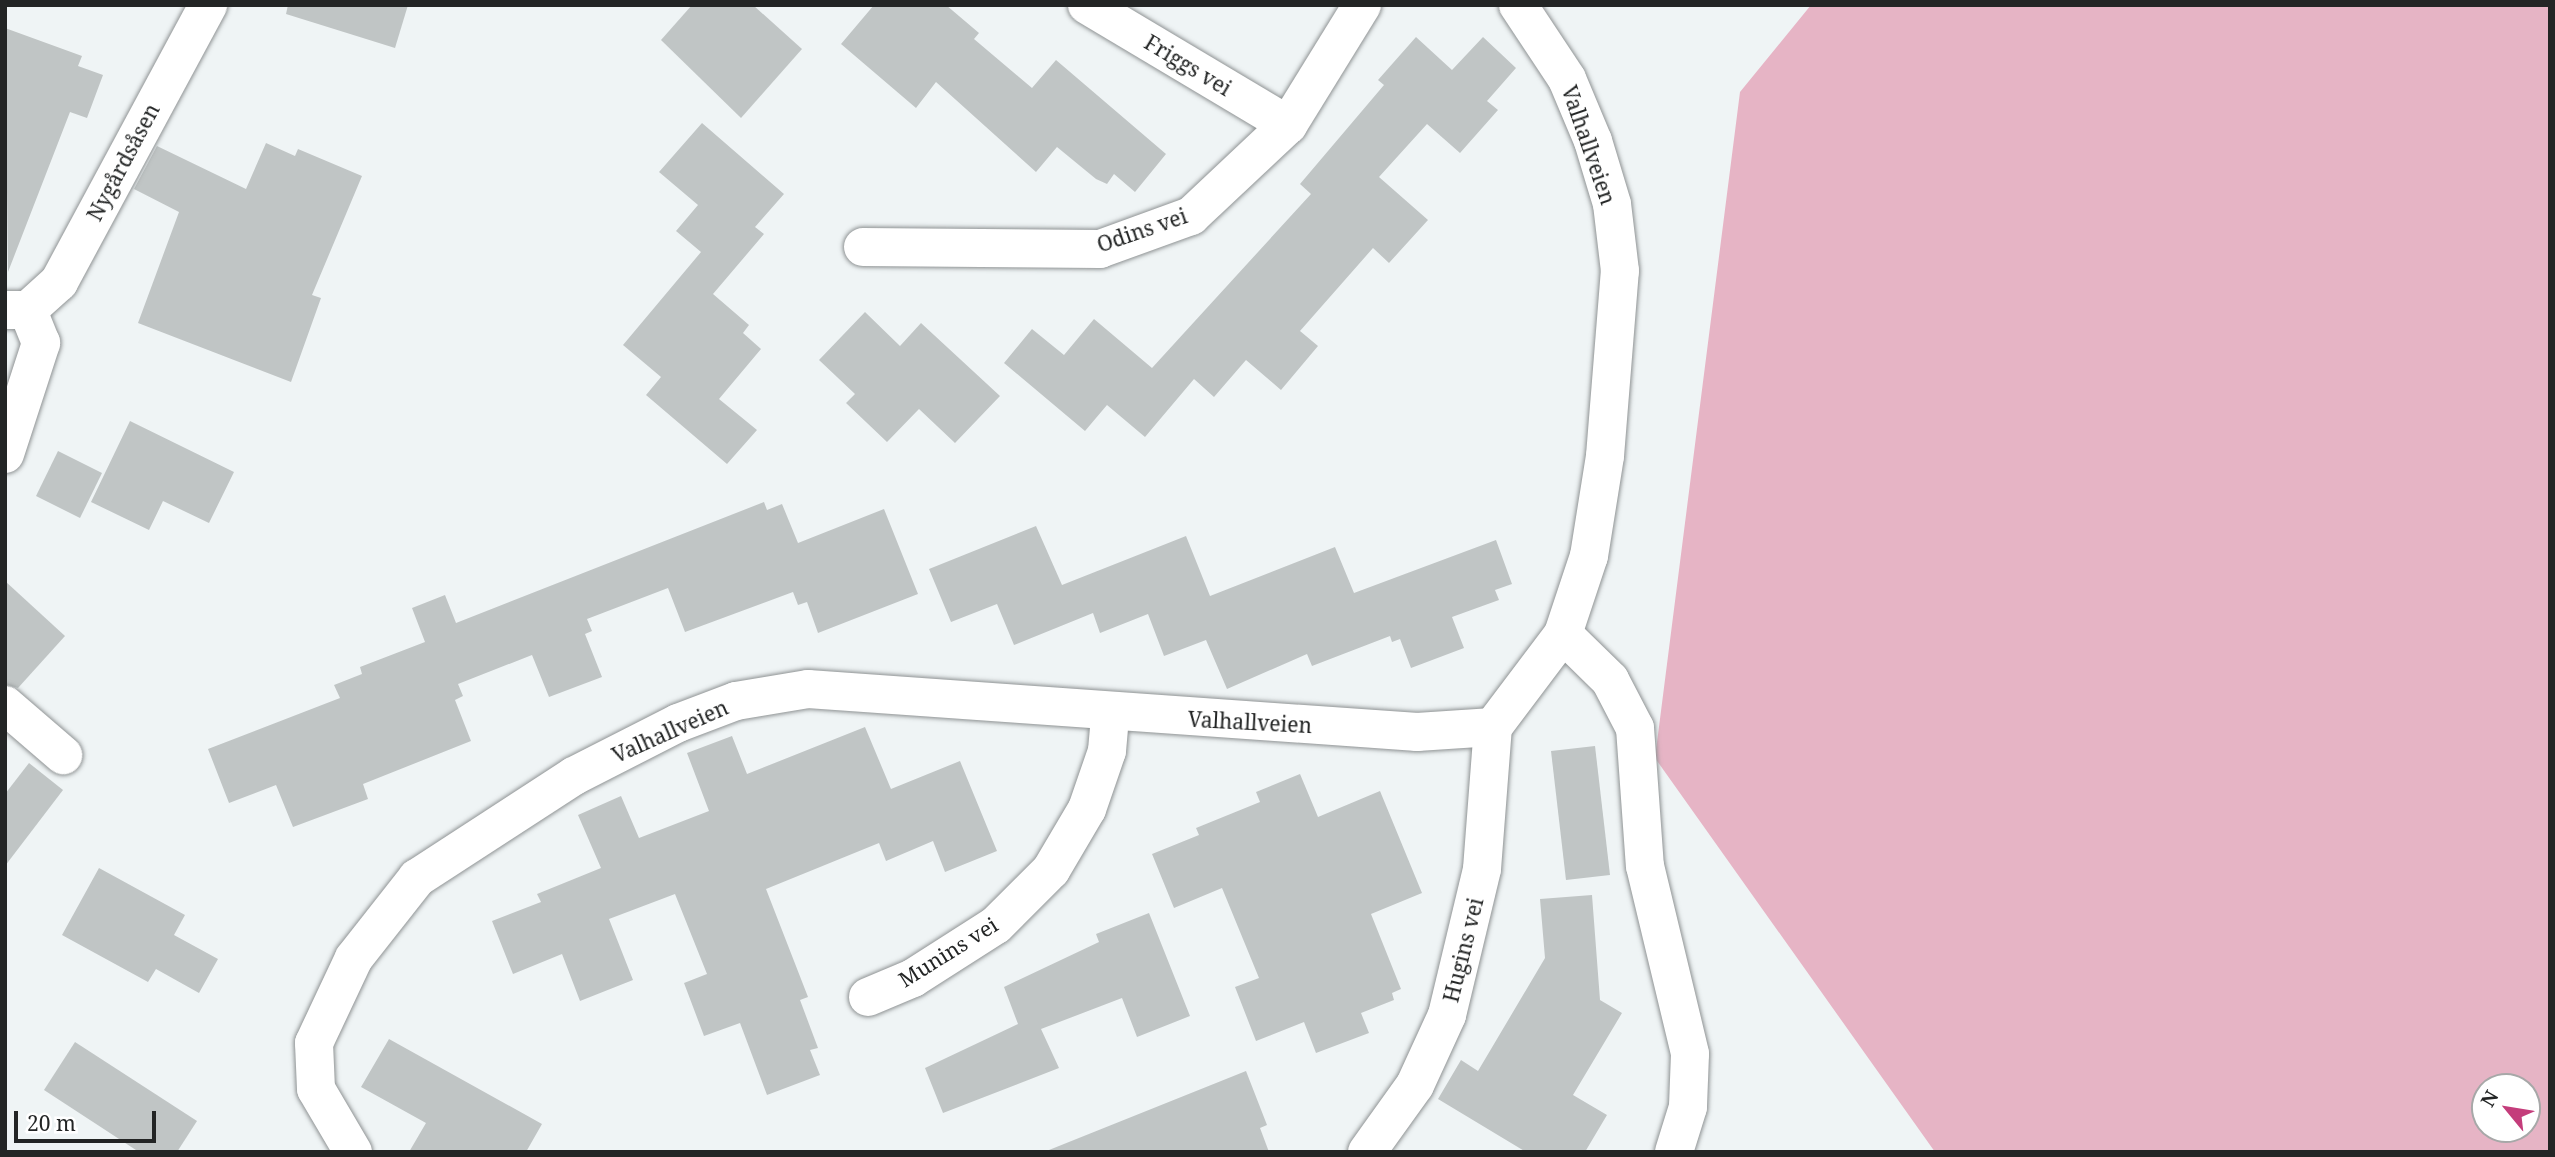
<!DOCTYPE html>
<meta charset="utf-8">
<style>
body{margin:0}
#map{position:relative;width:2555px;height:1157px;overflow:hidden;background:#eff4f5;font-family:"Noto Serif",serif}
div>[style]{position:absolute}
.forest>*{inset:0;background:#e6b4c5}
.building>*{inset:0;background:#c0c5c5}
.roads{filter:drop-shadow(0 0 2px #8f9394) drop-shadow(0 0 2px #8f9394)}
.minor>*{height:38px;margin:-19px;padding:0 19px;transform-origin:19px;border-radius:19px;background:#fff}
span{translate:-50% -50%;white-space:nowrap;text-align:center;line-height:1.15;-webkit-text-stroke:7px #fff;paint-order:stroke}
.street-label{font-size:21px;color:#232525}
.frame{position:absolute;inset:0;border:7px solid #232525;pointer-events:none}
.north{position:absolute;left:2471px;top:1073px;width:70px;height:70px;box-sizing:border-box;background:#fff;border:2px solid #a7a8a8;border-radius:50%;rotate:300deg;font-size:19px;font-weight:700;line-height:28px;text-align:center;color:#232525}
.north::after{content:'';display:block;margin:auto;width:24px;height:32px;background:#c43d7b;clip-path:polygon(50% 0,100% 100%,50% 72%,0 100%)}
.scale{position:absolute;left:14px;top:1111px;width:142px;height:32px;box-sizing:border-box;border:4px solid #232525;border-top:0;padding-left:9px;font-size:21px;line-height:24px;white-space:nowrap;color:#232525;-webkit-text-stroke:5px #fff;paint-order:stroke}
</style>
<div id="map">
<div class="forest">
<div style="clip-path:polygon(evenodd,1811px 5px,2550px 5px,2550px 1152px,1935px 1152px,1655px 758px,1740px 92px,1811px 5px,2485px 1087px,2527px 1087px,2527px 1129px,2485px 1129px,2485px 1087px)"></div>
</div>
<div class="building">
<div style="clip-path:polygon(288px 5px,408px 5px,395px 48px,286px 14px)"></div>
<div style="clip-path:polygon(692px 5px,753px 5px,802px 49px,741px 118px,661px 40px)"></div>
<div style="clip-path:polygon(874px 5px,946px 5px,979px 33px,974px 39px,1032px 88px,1056px 60px,1166px 154px,1135px 192px,1114px 174px,1107px 184px,1096px 179px,1057px 147px,1036px 172px,936px 82px,916px 108px,841px 44px)"></div>
<div style="clip-path:polygon(5px 28px,82px 56px,78px 66px,103px 75px,87px 118px,70px 112px,8px 272px)"></div>
<div style="clip-path:polygon(1416px 37px,1452px 70px,1483px 37px,1516px 68px,1487px 101px,1498px 110px,1460px 153px,1427px 124px,1379px 177px,1428px 220px,1389px 263px,1373px 248px,1300px 331px,1318px 346px,1281px 390px,1246px 360px,1214px 397px,1194px 379px,1145px 437px,1107px 405px,1085px 431px,1004px 363px,1032px 329px,1064px 355px,1094px 319px,1152px 368px,1311px 194px,1300px 184px,1384px 85px,1378px 80px)"></div>
<div style="clip-path:polygon(702px 123px,784px 194px,755px 227px,764px 234px,713px 294px,749px 325px,743px 333px,761px 349px,719px 399px,757px 430px,727px 464px,646px 395px,661px 377px,623px 345px,701px 252px,676px 231px,698px 205px,659px 172px)"></div>
<div style="clip-path:polygon(266px 143px,295px 156px,298px 149px,362px 176px,312px 295px,321px 298px,291px 382px,138px 323px,179px 212px,134px 189px,157px 146px,246px 189px)"></div>
<div style="clip-path:polygon(865px 312px,900px 346px,921px 323px,1000px 396px,955px 443px,919px 409px,887px 442px,846px 403px,855px 394px,819px 360px)"></div>
<div style="clip-path:polygon(130px 421px,234px 472px,209px 523px,163px 501px,149px 530px,91px 502px)"></div>
<div style="clip-path:polygon(58px 451px,102px 473px,80px 518px,36px 496px)"></div>
<div style="clip-path:polygon(764px 502px,767px 510px,782px 504px,798px 543px,884px 509px,918px 594px,818px 633px,807px 602px,798px 605px,793px 592px,685px 632px,668px 588px,587px 619px,592px 631px,585px 634px,602px 677px,549px 697px,532px 655px,458px 684px,463px 696px,455px 700px,471px 741px,363px 784px,368px 799px,293px 827px,276px 785px,229px 803px,208px 749px,340px 698px,334px 685px,362px 674px,360px 667px,425px 642px,412px 608px,445px 595px,456px 623px)"></div>
<div style="clip-path:polygon(1036px 526px,1062px 585px,1186px 536px,1210px 596px,1335px 547px,1354px 593px,1496px 540px,1512px 584px,1495px 590px,1499px 600px,1452px 617px,1464px 648px,1411px 668px,1400px 639px,1392px 642px,1390px 636px,1312px 666px,1307px 654px,1227px 689px,1206px 640px,1164px 656px,1148px 614px,1100px 633px,1093px 613px,1014px 645px,997px 604px,951px 622px,929px 569px)"></div>
<div style="clip-path:polygon(5px 581px,65px 636px,18px 688px,5px 684px)"></div>
<div style="clip-path:polygon(865px 727px,891px 789px,960px 761px,997px 851px,945px 872px,933px 841px,886px 861px,879px 843px,766px 889px,808px 997px,800px 1000px,818px 1048px,810px 1050px,820px 1075px,767px 1095px,740px 1023px,704px 1036px,684px 983px,707px 974px,675px 894px,609px 919px,633px 980px,580px 1001px,562px 954px,513px 974px,492px 921px,541px 902px,537px 894px,601px 868px,578px 815px,621px 796px,639px 838px,709px 811px,687px 753px,732px 736px,747px 774px)"></div>
<div style="clip-path:polygon(1595px 746px,1610px 875px,1566px 880px,1551px 751px)"></div>
<div style="clip-path:polygon(29px 763px,63px 790px,5px 866px,5px 794px)"></div>
<div style="clip-path:polygon(1300px 774px,1318px 817px,1380px 791px,1422px 893px,1371px 914px,1401px 989px,1392px 993px,1394px 1000px,1361px 1013px,1369px 1033px,1316px 1053px,1304px 1022px,1256px 1041px,1235px 987px,1259px 978px,1222px 888px,1174px 908px,1152px 854px,1199px 835px,1196px 828px,1260px 802px,1256px 792px)"></div>
<div style="clip-path:polygon(99px 868px,185px 915px,174px 935px,218px 959px,199px 993px,156px 969px,148px 982px,62px 935px)"></div>
<div style="clip-path:polygon(1592px 895px,1600px 1000px,1622px 1013px,1573px 1095px,1607px 1115px,1585px 1152px,1526px 1152px,1438px 1099px,1461px 1060px,1478px 1071px,1545px 958px,1540px 899px)"></div>
<div style="clip-path:polygon(1149px 913px,1190px 1016px,1137px 1037px,1122px 998px,1041px 1029px,1059px 1068px,943px 1113px,925px 1068px,1018px 1024px,1004px 987px,1099px 942px,1096px 934px)"></div>
<div style="clip-path:polygon(389px 1039px,542px 1124px,526px 1152px,409px 1152px,426px 1123px,361px 1087px)"></div>
<div style="clip-path:polygon(75px 1042px,197px 1121px,177px 1152px,139px 1152px,44px 1090px)"></div>
<div style="clip-path:polygon(1246px 1071px,1267px 1125px,1260px 1128px,1269px 1152px,1044px 1152px)"></div>
</div>
<div class="roads">
<div class="minor">
<div style="left:1087px;top:5px;width:234px;rotate:30.8deg"></div>
<div style="left:863px;top:247px;width:237px;rotate:0.5deg"></div>
<div style="left:1100px;top:249px;width:97px;rotate:-19.9deg"></div>
<div style="left:1191px;top:216px;width:133px;rotate:-43.2deg"></div>
<div style="left:1288px;top:125px;width:141px;rotate:-58.3deg"></div>
<div style="left:5px;top:310px;width:23px"></div>
<div style="left:28px;top:310px;width:42px;rotate:-42.1deg"></div>
<div style="left:59px;top:282px;width:315px;rotate:-61.7deg"></div>
<div style="left:5px;top:454px;width:117px;rotate:-72deg"></div>
<div style="left:41px;top:343px;width:35px;rotate:-112deg"></div>
<div style="left:1563px;top:634px;width:66px;rotate:44.4deg"></div>
<div style="left:1610px;top:680px;width:54px;rotate:62.5deg"></div>
<div style="left:1635px;top:728px;width:138px;rotate:85.9deg"></div>
<div style="left:1645px;top:866px;width:193px;rotate:76.5deg"></div>
<div style="left:1690px;top:1054px;width:53px;rotate:92.2deg"></div>
<div style="left:1688px;top:1107px;width:47px;rotate:107.3deg"></div>
<div style="left:5px;top:705px;width:77px;rotate:40.8deg"></div>
<div style="left:868px;top:997px;width:49px;rotate:-22.9deg"></div>
<div style="left:913px;top:978px;width:98px;rotate:-32.6deg"></div>
<div style="left:996px;top:925px;width:78px;rotate:-45deg"></div>
<div style="left:1051px;top:870px;width:71px;rotate:-59.5deg"></div>
<div style="left:1087px;top:809px;width:61px;rotate:-71deg"></div>
<div style="left:1107px;top:751px;width:37px;rotate:-85deg"></div>
<div style="left:353px;top:1152px;width:73px;rotate:-120.4deg"></div>
<div style="left:316px;top:1089px;width:46px;rotate:-92.5deg"></div>
<div style="left:314px;top:1043px;width:94px;rotate:-64.8deg"></div>
<div style="left:354px;top:958px;width:102px;rotate:-51.8deg"></div>
<div style="left:417px;top:878px;width:187px;rotate:-33deg"></div>
<div style="left:574px;top:776px;width:117px;rotate:-27deg"></div>
<div style="left:678px;top:723px;width:62px;rotate:-20.8deg"></div>
<div style="left:736px;top:701px;width:73px;rotate:-9.5deg"></div>
<div style="left:808px;top:689px;width:611px;rotate:4.04deg"></div>
<div style="left:1417px;top:732px;width:76px;rotate:-3.8deg"></div>
<div style="left:1493px;top:727px;width:116px;rotate:-53deg"></div>
<div style="left:1563px;top:634px;width:82px;rotate:-71.6deg"></div>
<div style="left:1589px;top:556px;width:101px;rotate:-80.9deg"></div>
<div style="left:1605px;top:456px;width:186px;rotate:-85.4deg"></div>
<div style="left:1620px;top:271px;width:67px;rotate:-96.8deg"></div>
<div style="left:1612px;top:204px;width:66px;rotate:-106.8deg"></div>
<div style="left:1593px;top:141px;width:67px;rotate:-112.8deg"></div>
<div style="left:1567px;top:79px;width:89px;rotate:-123.5deg"></div>
<div style="left:1367px;top:1152px;width:82px;rotate:-54.4deg"></div>
<div style="left:1415px;top:1085px;width:77px;rotate:-65.4deg"></div>
<div style="left:1447px;top:1015px;width:150px;rotate:-76.5deg"></div>
<div style="left:1482px;top:869px;width:142px;rotate:-85.6deg"></div>
</div>
</div>
<div class="street-label">
<span style="left:1188px;top:65px;rotate:31deg">Friggs vei</span>
<span style="left:1589px;top:145px;rotate:71deg">Valhallveien</span>
<span style="left:123px;top:162px;rotate:-62deg">Nygårdsåsen</span>
<span style="left:1142px;top:230px;rotate:-19deg">Odins vei</span>
<span style="left:1250px;top:722px;rotate:3deg">Valhallveien</span>
<span style="left:670px;top:731px;rotate:-24deg">Valhallveien</span>
<span style="left:1463px;top:950px;rotate:-76deg">Hugins vei</span>
<span style="left:948px;top:952px;rotate:-32deg">Munins vei</span>
</div>
<div class="frame"></div>
<div class="north">N</div>
<div class="scale">20 m</div>
</div>
